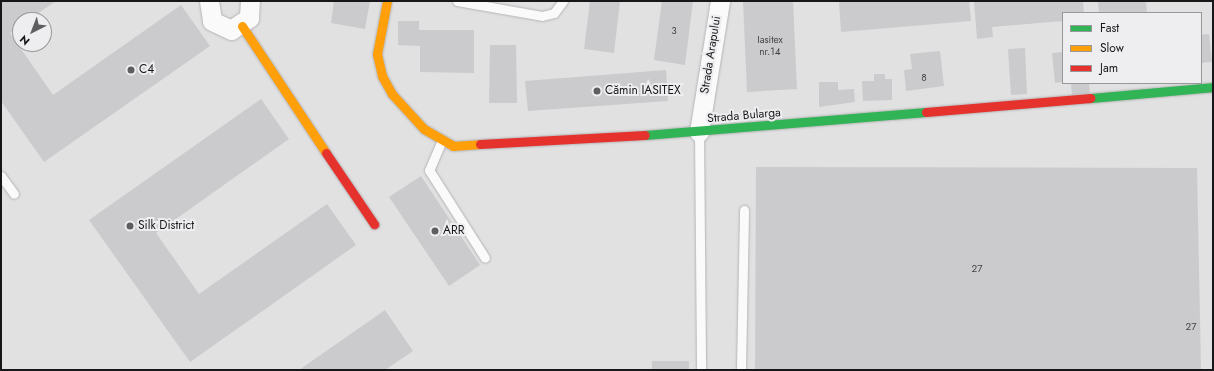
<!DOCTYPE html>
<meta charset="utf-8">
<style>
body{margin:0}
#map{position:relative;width:1214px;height:371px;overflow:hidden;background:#e1e1e2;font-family:Jost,sans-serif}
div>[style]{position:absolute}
.building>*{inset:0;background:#cbcacc}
.roads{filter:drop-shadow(0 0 1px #b5b4b6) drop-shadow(0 0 1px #b5b4b6)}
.lane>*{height:9px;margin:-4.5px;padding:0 4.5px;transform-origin:4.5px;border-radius:4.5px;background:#fafafb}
.street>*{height:19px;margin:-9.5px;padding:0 9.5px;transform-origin:9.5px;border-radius:9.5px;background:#fafafb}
.fast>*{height:9px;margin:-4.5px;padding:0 4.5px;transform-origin:4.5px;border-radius:4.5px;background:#30b455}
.slow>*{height:9px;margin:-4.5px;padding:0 4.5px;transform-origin:4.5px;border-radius:4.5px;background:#ff9f0a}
.jam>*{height:9px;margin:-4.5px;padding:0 4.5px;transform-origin:4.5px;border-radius:4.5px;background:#e5322d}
.dots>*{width:11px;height:11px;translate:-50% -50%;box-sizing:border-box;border:2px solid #eeedf0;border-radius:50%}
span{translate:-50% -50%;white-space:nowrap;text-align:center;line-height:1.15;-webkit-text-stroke:4px #eeedf0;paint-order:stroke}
.number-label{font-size:10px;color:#464547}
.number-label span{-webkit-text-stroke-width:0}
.street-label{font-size:12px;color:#171618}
.poi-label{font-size:12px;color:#171618}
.left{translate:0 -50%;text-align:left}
.frame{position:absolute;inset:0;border:2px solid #171618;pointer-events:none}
.legend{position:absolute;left:1062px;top:12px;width:140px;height:72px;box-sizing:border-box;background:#eeedf0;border:1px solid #98979a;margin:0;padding:5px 7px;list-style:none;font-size:12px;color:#171618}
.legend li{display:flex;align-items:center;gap:8px;height:20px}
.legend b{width:20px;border:1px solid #98979a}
.north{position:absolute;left:12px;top:12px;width:40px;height:40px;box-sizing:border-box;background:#eeedf0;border:1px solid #98979a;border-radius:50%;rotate:222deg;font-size:11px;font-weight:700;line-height:16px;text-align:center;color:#171618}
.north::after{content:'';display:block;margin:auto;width:14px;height:18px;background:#5e5d5f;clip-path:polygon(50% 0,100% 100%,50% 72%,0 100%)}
</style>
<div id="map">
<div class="building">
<div style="clip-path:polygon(1px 1px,56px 1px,28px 20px,20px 20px,20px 26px,10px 33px,53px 95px,181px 5px,210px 46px,44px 162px,1px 101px)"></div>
<div style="clip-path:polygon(334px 1px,370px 1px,365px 29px,331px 23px)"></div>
<div style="clip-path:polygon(590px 1px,620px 1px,614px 53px,584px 49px)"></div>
<div style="clip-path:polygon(662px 1px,693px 1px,685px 65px,654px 60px)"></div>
<div style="clip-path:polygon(743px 1px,793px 1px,797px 89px,747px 92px)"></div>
<div style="clip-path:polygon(839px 1px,969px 1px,971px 21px,841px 32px)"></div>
<div style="clip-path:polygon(974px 1px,1083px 1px,1084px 13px,1063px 13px,1063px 21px,992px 27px,993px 37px,977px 39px)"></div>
<div style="clip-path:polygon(1098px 1px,1146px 1px,1147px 13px,1099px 13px)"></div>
<div style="clip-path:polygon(398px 21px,419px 21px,419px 30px,474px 30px,474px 73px,420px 72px,420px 46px,398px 45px)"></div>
<div style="clip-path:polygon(1209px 34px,1212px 62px,1201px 63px,1201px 35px)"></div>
<div style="clip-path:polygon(490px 45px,516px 45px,517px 103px,489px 103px)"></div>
<div style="clip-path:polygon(1025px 48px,1027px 94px,1011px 95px,1008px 49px)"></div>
<div style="clip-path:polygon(940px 51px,944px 86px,906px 91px,904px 70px,912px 69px,910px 54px)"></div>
<div style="clip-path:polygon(1063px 52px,1063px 82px,1055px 83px,1052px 53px)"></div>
<div style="clip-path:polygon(666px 70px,668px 101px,528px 111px,525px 81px)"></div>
<div style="clip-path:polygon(874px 74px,885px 74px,885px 79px,892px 79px,892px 100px,863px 101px,862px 81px,874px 81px)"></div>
<div style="clip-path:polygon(819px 82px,838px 82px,838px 90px,854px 89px,855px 102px,819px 107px)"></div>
<div style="clip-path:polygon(1085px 83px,1089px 83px,1090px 93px,1072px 95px,1071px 84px)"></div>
<div style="clip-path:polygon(261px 99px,289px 139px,156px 233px,199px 294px,327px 204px,356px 245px,190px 362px,89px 220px)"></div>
<div style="clip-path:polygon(756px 167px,1197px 168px,1201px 370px,755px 370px)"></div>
<div style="clip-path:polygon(421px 176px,480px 265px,449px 286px,389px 197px)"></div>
<div style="clip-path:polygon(385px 310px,413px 351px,385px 370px,299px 370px)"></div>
<div style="clip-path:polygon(652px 361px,689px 361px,689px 370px,652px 370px)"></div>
</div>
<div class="roads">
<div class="lane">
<div style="left:457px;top:1px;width:86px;rotate:10deg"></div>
<div style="left:542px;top:16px;width:12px;rotate:-14deg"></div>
<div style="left:554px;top:13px;width:15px;rotate:-53deg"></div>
<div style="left:699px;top:132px;width:238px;rotate:89.5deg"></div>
<div style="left:442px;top:140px;width:33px;rotate:113deg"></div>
<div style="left:429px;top:170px;width:104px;rotate:57.5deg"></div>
<div style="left:1px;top:176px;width:22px;rotate:54deg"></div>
<div style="left:741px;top:370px;width:160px;rotate:-88.9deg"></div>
</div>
<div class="street">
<div style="left:209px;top:1px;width:20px;rotate:81deg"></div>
<div style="left:212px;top:21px;width:21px;rotate:25deg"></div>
<div style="left:231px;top:30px;width:22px;rotate:-34deg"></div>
<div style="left:249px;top:18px;width:17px;rotate:-87deg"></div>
<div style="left:699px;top:132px;width:133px;rotate:-80.9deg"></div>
</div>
<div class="fast">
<div style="left:1090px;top:98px;width:123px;rotate:-5.1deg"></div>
<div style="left:645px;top:135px;width:282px;rotate:-4.7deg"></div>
</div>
<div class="slow">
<div style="left:387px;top:1px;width:54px;rotate:100.7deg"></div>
<div style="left:377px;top:54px;width:23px;rotate:77deg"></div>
<div style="left:382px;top:76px;width:21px;rotate:61deg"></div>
<div style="left:392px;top:94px;width:47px;rotate:47.6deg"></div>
<div style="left:424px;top:129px;width:34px;rotate:30deg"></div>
<div style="left:453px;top:146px;width:27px;rotate:-4deg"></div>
<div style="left:242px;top:26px;width:152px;rotate:56.5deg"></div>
</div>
<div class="jam">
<div style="left:926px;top:112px;width:165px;rotate:-4.9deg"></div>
<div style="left:480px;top:144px;width:165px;rotate:-3.1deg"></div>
<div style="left:326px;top:153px;width:86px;rotate:55.9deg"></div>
</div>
</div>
<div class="dots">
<div style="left:131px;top:70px;background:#5e5d5f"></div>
<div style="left:597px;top:91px;background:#5e5d5f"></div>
<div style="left:130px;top:226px;background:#5e5d5f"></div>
<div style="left:435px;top:231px;background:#5e5d5f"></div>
</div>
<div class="number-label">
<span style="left:674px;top:31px">3</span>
<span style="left:770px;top:45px">Iasitex<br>nr.14</span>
<span style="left:924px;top:78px">8</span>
<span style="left:977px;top:269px">27</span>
<span style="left:1191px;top:327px">27</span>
</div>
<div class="street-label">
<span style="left:711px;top:55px;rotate:-81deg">Strada Arapului</span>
<span style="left:744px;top:116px;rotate:-5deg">Strada Bularga</span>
</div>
<div class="poi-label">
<span class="left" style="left:139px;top:70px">C4</span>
<span class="left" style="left:605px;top:91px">Cămin IASITEX</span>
<span class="left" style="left:138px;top:226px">Silk District</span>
<span class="left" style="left:443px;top:231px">ARR</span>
</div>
<div class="frame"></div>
<ul class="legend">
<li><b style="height:5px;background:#30b455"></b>Fast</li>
<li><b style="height:5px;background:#ff9f0a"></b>Slow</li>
<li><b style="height:5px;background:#e5322d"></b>Jam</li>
</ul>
<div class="north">N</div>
</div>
